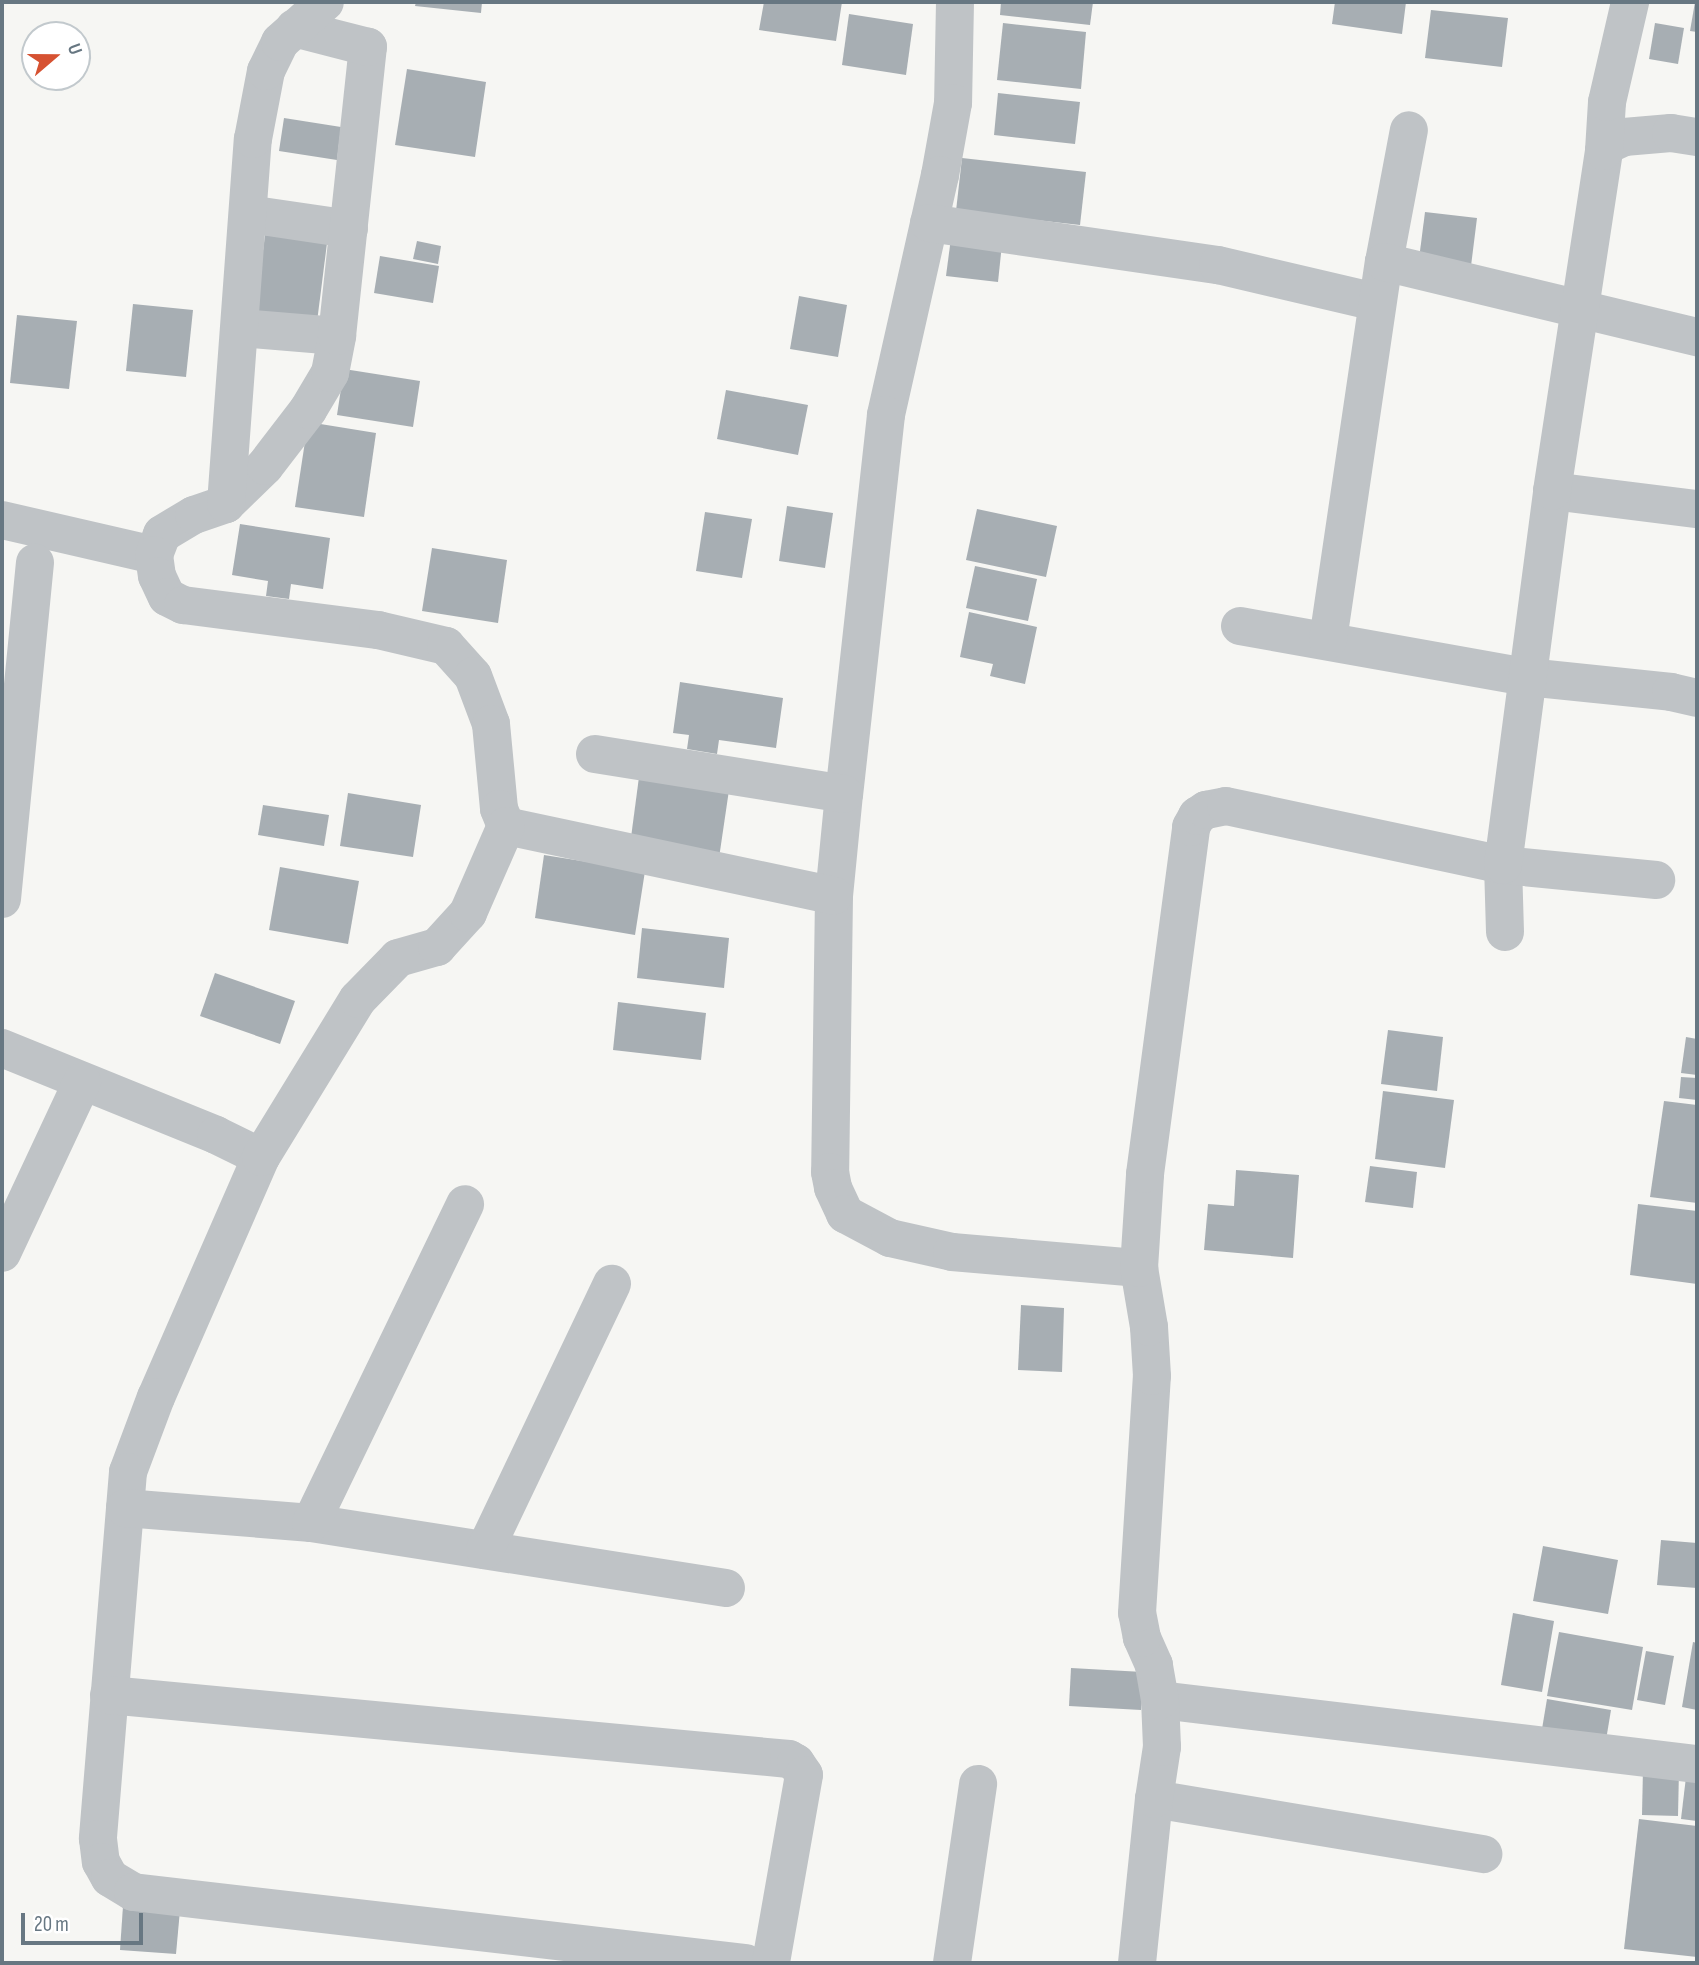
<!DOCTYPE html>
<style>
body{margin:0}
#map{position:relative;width:1699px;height:1965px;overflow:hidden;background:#f6f6f3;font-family:"Sofia Sans Condensed",sans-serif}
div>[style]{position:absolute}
.building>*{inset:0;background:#a7aeb3}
.minor>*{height:38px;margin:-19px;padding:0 19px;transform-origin:19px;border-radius:19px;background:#bfc3c6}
span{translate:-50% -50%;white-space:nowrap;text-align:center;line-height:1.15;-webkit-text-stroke:7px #fff;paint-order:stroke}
.frame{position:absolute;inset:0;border:4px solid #677782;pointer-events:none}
.north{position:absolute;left:21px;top:21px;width:70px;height:70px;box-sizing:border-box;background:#fff;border:2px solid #c2c9cd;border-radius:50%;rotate:70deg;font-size:19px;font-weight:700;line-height:28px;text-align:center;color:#677782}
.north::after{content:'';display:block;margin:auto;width:24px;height:32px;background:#d65232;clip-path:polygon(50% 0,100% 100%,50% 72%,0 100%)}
.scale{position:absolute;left:21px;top:1913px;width:122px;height:32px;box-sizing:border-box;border:4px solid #677782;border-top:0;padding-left:9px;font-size:21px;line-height:24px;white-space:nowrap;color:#677782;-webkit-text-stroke:5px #fff;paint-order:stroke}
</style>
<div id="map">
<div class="building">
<div style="clip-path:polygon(416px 2px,482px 2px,481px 13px,415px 6px)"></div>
<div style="clip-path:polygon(764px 2px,842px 2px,836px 41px,759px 30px)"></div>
<div style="clip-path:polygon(1001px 2px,1093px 2px,1090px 25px,1000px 15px)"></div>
<div style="clip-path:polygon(1335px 2px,1406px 2px,1402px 34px,1332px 24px)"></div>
<div style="clip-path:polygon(1695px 2px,1697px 2px,1697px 32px,1690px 31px)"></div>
<div style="clip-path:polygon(1431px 10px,1508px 18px,1502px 67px,1425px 58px)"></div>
<div style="clip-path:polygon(849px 14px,913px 24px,906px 75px,842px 65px)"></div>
<div style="clip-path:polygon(1003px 23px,1086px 32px,1081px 89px,997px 80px)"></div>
<div style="clip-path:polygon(1655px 23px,1684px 28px,1678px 64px,1649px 59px)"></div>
<div style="clip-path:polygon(407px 69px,486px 82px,475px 157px,395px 145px)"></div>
<div style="clip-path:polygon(998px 93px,1080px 102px,1075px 144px,994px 135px)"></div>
<div style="clip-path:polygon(284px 118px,341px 127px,337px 160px,279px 151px)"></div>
<div style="clip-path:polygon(962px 158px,1086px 172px,1080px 225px,956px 211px)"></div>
<div style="clip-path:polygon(1425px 212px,1477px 218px,1471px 266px,1419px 259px)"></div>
<div style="clip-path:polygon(265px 235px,327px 243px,317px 322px,255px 314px)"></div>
<div style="clip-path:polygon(951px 238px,1002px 244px,998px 282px,946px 276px)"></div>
<div style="clip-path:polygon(417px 241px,441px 246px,438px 264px,413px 259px)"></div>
<div style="clip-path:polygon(380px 256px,439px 266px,433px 303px,374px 293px)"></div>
<div style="clip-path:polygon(799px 296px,847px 305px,838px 357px,790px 349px)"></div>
<div style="clip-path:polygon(133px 304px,193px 310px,186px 377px,126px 371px)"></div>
<div style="clip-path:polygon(17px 315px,77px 321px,69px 389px,10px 383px)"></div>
<div style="clip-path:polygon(344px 369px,420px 381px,413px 427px,337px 415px)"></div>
<div style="clip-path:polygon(726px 390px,808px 405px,798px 455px,717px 439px)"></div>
<div style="clip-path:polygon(308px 422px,376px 433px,364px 517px,295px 507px)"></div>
<div style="clip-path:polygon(787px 506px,833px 513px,825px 568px,779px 561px)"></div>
<div style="clip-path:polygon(977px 509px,1057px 526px,1046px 577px,966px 560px)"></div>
<div style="clip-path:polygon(705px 512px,752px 519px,742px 578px,696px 571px)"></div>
<div style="clip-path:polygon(240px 524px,330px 538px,323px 589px,291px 584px,289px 599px,266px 596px,268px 581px,232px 575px)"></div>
<div style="clip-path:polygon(432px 548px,507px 560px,498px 623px,422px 611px)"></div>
<div style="clip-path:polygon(975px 566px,1037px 579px,1028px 621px,966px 608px)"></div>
<div style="clip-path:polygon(969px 612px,1037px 627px,1025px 684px,990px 676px,993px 664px,960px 657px)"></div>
<div style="clip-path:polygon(680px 682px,783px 698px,776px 748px,719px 740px,717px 754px,687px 749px,689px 735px,673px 733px)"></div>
<div style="clip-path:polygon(639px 777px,729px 790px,719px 858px,630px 845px)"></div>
<div style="clip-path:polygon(348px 793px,421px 805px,413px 857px,340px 846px)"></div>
<div style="clip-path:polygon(263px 805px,329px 815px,324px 846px,258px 835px)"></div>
<div style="clip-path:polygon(544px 855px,645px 871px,635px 935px,535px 918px)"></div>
<div style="clip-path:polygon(280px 867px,359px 881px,348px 944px,269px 930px)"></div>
<div style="clip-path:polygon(642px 928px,729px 938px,724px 988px,637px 978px)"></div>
<div style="clip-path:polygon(215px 973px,295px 1001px,280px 1044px,200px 1016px)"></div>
<div style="clip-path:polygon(618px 1002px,706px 1013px,701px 1060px,613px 1050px)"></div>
<div style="clip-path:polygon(1388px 1030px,1443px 1037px,1437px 1091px,1381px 1084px)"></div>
<div style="clip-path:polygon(1686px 1037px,1697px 1039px,1697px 1075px,1681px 1073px)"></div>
<div style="clip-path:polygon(1681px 1077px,1697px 1078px,1697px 1100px,1679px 1098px)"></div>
<div style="clip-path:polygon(1383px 1091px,1454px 1100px,1445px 1168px,1375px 1159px)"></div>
<div style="clip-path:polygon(1664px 1101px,1697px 1105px,1697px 1203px,1650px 1197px)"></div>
<div style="clip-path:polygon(1370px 1166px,1417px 1172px,1413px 1208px,1365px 1202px)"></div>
<div style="clip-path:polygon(1236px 1170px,1299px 1175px,1293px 1258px,1204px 1250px,1208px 1204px,1234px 1206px)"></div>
<div style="clip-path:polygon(1638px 1204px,1697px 1211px,1697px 1284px,1630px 1275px)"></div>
<div style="clip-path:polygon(1021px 1305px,1064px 1308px,1062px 1372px,1018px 1370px)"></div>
<div style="clip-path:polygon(1661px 1540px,1697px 1543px,1697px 1588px,1657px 1585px)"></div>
<div style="clip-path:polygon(1543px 1546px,1618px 1560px,1608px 1614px,1533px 1601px)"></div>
<div style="clip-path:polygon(1513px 1613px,1554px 1621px,1542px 1692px,1501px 1685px)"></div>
<div style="clip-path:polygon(1559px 1632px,1643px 1647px,1632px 1710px,1547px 1696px)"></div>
<div style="clip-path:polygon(1693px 1642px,1697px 1643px,1697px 1710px,1682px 1707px)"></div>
<div style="clip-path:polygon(1646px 1651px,1674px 1656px,1665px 1705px,1637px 1700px)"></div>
<div style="clip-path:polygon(1071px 1668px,1143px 1672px,1141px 1710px,1069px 1706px)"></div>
<div style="clip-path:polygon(1547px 1699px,1611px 1710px,1605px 1746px,1541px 1735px)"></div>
<div style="clip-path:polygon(1643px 1769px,1679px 1770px,1678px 1816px,1642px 1815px)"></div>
<div style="clip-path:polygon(1686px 1777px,1697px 1778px,1697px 1821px,1681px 1819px)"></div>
<div style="clip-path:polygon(1639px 1819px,1697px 1826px,1697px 1957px,1624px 1949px)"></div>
<div style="clip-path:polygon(123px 1906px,180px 1910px,176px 1954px,120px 1950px)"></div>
</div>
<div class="minor">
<div style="left:955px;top:2px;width:101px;rotate:91.1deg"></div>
<div style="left:953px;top:103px;width:73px;rotate:100.2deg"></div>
<div style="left:940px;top:175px;width:246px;rotate:102.7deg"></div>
<div style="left:886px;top:415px;width:381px;rotate:96.3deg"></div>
<div style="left:844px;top:794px;width:102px;rotate:95.6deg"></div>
<div style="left:834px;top:896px;width:276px;rotate:90.8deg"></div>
<div style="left:830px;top:1172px;width:16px;rotate:79deg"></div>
<div style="left:833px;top:1188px;width:29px;rotate:65deg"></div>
<div style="left:845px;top:1214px;width:51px;rotate:28.1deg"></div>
<div style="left:890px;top:1238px;width:64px;rotate:12.7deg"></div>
<div style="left:952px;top:1252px;width:188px;rotate:4.9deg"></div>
<div style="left:1604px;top:151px;width:7px;rotate:-63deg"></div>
<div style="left:1607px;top:145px;width:19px;rotate:-25deg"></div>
<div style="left:1624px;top:137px;width:47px;rotate:-4.9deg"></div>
<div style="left:1671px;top:133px;width:26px;rotate:9deg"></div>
<div style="left:248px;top:214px;width:102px;rotate:8.4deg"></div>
<div style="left:929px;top:223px;width:292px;rotate:8.3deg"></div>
<div style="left:1218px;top:265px;width:162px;rotate:13.2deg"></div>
<div style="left:1384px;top:262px;width:134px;rotate:-79.3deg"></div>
<div style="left:240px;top:328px;width:97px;rotate:4.7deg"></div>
<div style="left:1552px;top:491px;width:146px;rotate:7.1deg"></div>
<div style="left:226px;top:504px;width:54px;rotate:-44.3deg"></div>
<div style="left:265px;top:466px;width:71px;rotate:-52.5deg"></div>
<div style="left:308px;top:410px;width:43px;rotate:-59.3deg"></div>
<div style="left:330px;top:373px;width:38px;rotate:-79deg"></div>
<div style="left:337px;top:336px;width:291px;rotate:-83.9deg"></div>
<div style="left:368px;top:47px;width:76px;rotate:-165.6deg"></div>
<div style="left:2px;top:520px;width:156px;rotate:13deg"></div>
<div style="left:154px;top:555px;width:22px;rotate:-69deg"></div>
<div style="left:162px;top:534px;width:37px;rotate:-31deg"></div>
<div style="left:194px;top:515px;width:34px;rotate:-19deg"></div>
<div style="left:226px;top:504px;width:366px;rotate:-85.8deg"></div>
<div style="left:253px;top:139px;width:69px;rotate:-79.2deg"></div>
<div style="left:266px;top:71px;width:32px;rotate:-64deg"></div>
<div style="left:280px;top:42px;width:60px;rotate:-41.6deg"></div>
<div style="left:154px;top:555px;width:21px;rotate:82deg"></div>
<div style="left:157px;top:576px;width:23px;rotate:65deg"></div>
<div style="left:167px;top:597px;width:18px;rotate:27deg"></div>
<div style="left:183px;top:605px;width:197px;rotate:7.3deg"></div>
<div style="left:378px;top:630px;width:70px;rotate:13.2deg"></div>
<div style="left:446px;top:646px;width:40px;rotate:48deg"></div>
<div style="left:473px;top:676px;width:51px;rotate:69.4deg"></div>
<div style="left:491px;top:724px;width:85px;rotate:84.6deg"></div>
<div style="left:499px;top:809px;width:18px;rotate:68deg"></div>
<div style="left:506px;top:826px;width:335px;rotate:12deg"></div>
<div style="left:1240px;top:626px;width:291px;rotate:10.1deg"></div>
<div style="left:1527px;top:677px;width:145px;rotate:5.9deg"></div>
<div style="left:1671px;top:692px;width:27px;rotate:13deg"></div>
<div style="left:1328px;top:640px;width:382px;rotate:-81.6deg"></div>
<div style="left:1384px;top:262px;width:322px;rotate:13.5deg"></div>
<div style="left:595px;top:754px;width:252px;rotate:9.1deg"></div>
<div style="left:2px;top:899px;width:338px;rotate:-84.4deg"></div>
<div style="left:1505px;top:932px;width:67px;rotate:-91.7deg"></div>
<div style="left:1503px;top:865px;width:154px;rotate:5.6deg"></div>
<div style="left:2px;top:1048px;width:231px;rotate:22.1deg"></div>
<div style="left:216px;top:1135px;width:50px;rotate:26.1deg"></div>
<div style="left:261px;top:1157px;width:262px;rotate:113.6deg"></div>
<div style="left:156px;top:1397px;width:80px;rotate:110.5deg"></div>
<div style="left:128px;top:1472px;width:368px;rotate:94.7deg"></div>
<div style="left:98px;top:1839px;width:23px;rotate:83deg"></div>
<div style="left:101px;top:1862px;width:18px;rotate:61deg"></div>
<div style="left:110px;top:1878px;width:27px;rotate:31deg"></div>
<div style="left:133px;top:1892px;width:617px;rotate:6.61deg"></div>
<div style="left:261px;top:1157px;width:185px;rotate:-58.5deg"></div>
<div style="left:358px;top:999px;width:57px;rotate:-45.7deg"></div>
<div style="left:398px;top:958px;width:41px;rotate:-15.8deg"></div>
<div style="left:437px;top:947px;width:46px;rotate:-47.6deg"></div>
<div style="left:468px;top:913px;width:95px;rotate:-66.4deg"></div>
<div style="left:2px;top:1253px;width:189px;rotate:-64.9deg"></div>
<div style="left:125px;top:1508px;width:187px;rotate:4.6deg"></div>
<div style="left:311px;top:1523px;width:420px;rotate:8.9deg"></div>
<div style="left:311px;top:1523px;width:354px;rotate:-64.2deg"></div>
<div style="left:485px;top:1550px;width:295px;rotate:-64.5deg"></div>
<div style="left:109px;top:1695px;width:683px;rotate:5.38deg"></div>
<div style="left:789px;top:1759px;width:8px;rotate:30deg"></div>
<div style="left:796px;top:1763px;width:14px;rotate:56deg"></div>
<div style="left:804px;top:1775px;width:191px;rotate:100deg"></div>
<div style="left:1160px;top:1700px;width:541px;rotate:6.8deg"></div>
<div style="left:1154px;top:1799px;width:334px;rotate:9.5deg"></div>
<div style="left:952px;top:1963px;width:181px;rotate:-81.7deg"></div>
<div style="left:1137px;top:1963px;width:165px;rotate:-84.1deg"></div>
<div style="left:1154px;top:1799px;width:53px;rotate:-81.3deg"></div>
<div style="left:1162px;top:1747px;width:47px;rotate:-92.4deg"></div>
<div style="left:1160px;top:1700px;width:36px;rotate:-100deg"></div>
<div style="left:1154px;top:1665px;width:30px;rotate:-114deg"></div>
<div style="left:1142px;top:1638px;width:25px;rotate:-101deg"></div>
<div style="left:1137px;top:1613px;width:237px;rotate:-86.4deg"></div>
<div style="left:1152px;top:1376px;width:49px;rotate:-93.5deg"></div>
<div style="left:1149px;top:1327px;width:60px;rotate:-99.6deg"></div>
<div style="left:1139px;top:1268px;width:94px;rotate:-86.3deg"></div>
<div style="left:1145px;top:1174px;width:350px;rotate:-82.4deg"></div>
<div style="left:1191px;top:827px;width:13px;rotate:-61deg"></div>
<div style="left:1197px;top:816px;width:11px;rotate:-34deg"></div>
<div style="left:1206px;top:810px;width:20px;rotate:-11deg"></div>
<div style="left:1226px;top:806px;width:283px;rotate:12deg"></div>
<div style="left:1503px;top:865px;width:377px;rotate:-82.5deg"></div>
<div style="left:1552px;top:491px;width:344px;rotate:-81.3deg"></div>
<div style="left:1604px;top:151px;width:49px;rotate:-86.5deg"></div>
<div style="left:1607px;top:102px;width:103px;rotate:-77deg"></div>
</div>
<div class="frame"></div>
<div class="north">U</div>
<div class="scale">20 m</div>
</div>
